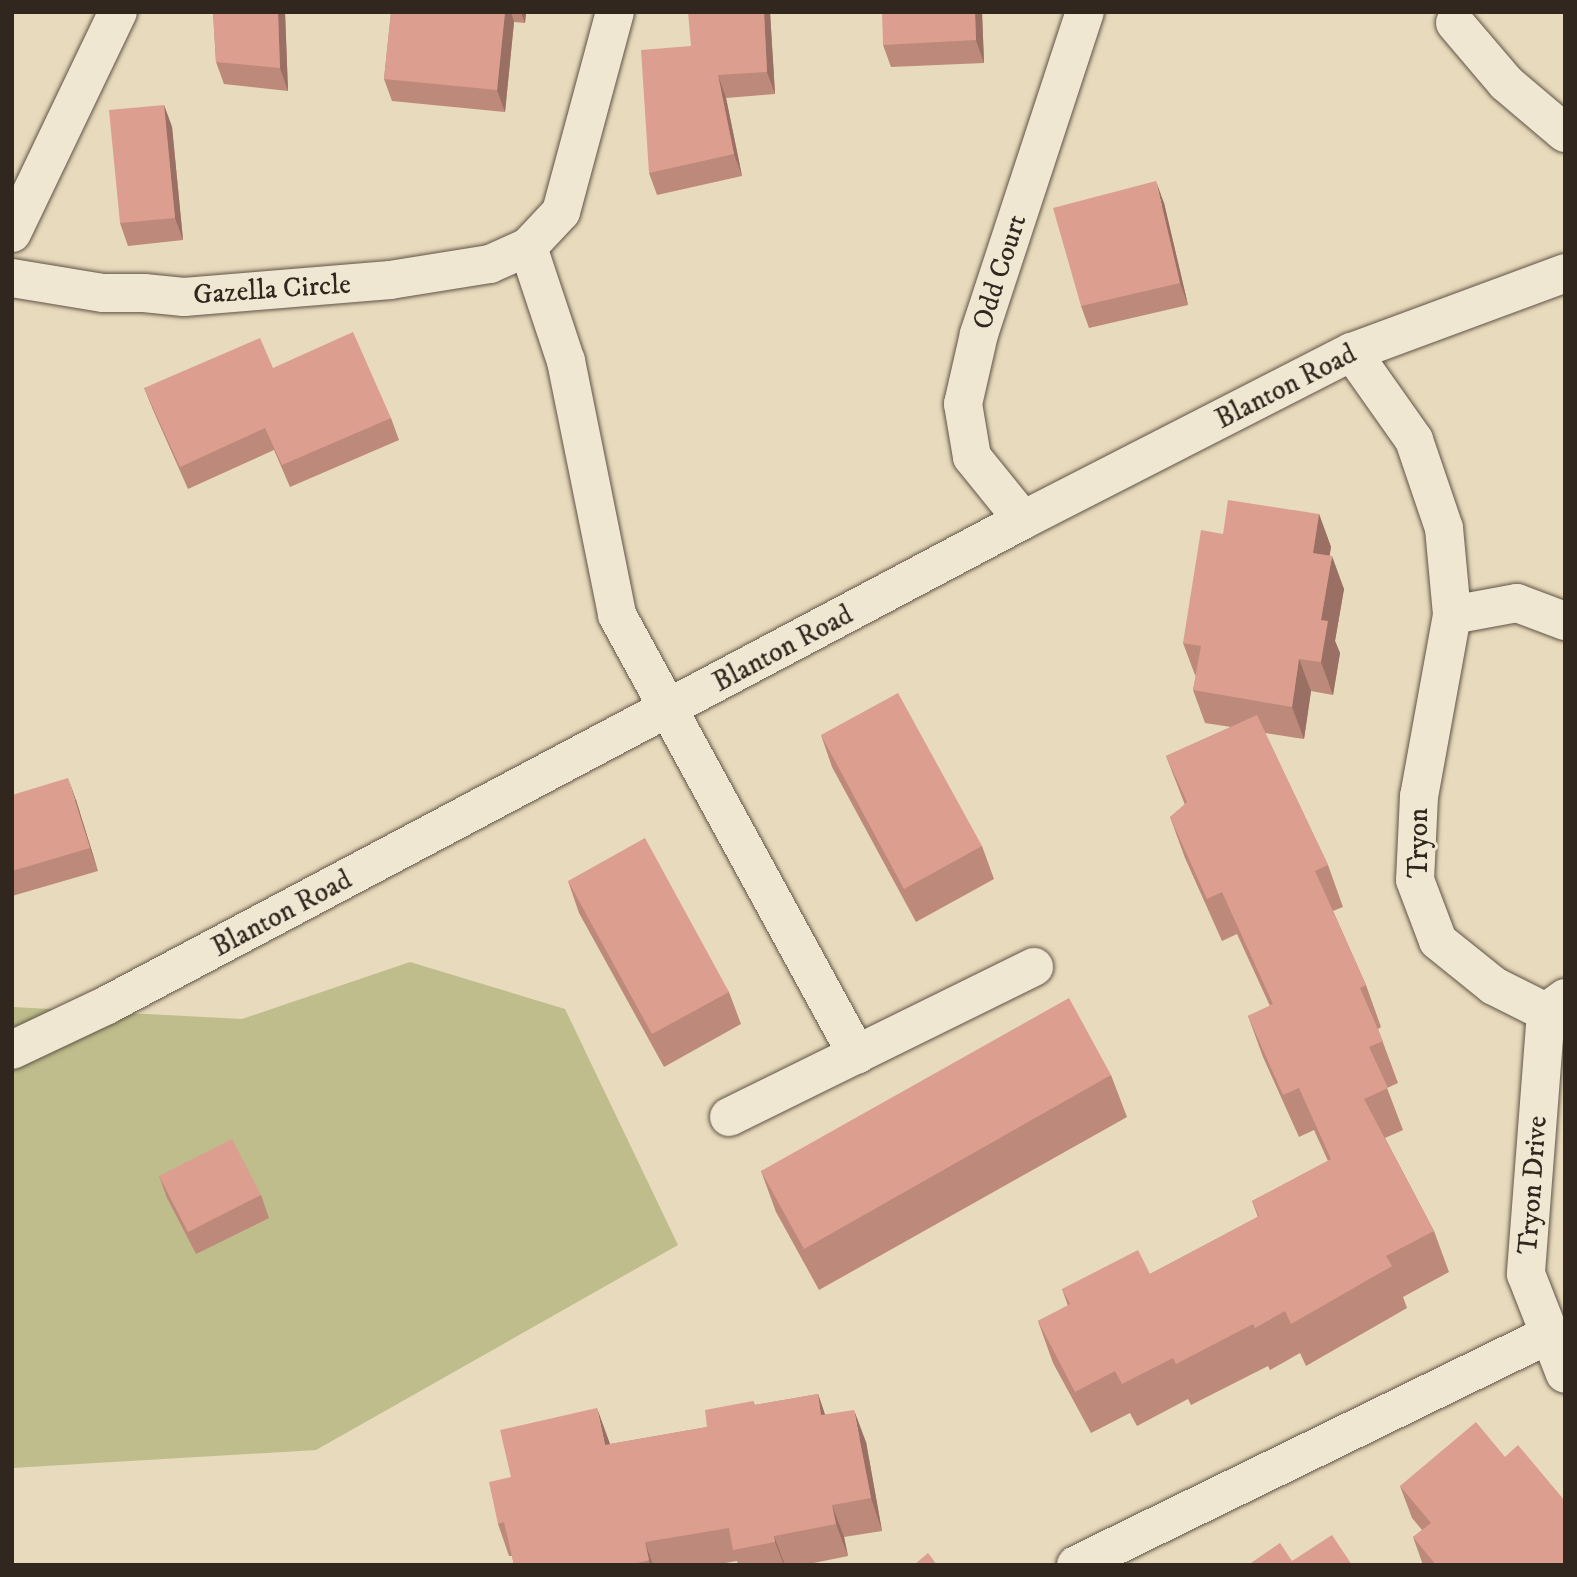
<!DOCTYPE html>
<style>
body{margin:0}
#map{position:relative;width:1577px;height:1577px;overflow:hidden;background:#e8dabc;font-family:"IM FELL DW Pica",serif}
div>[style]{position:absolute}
.green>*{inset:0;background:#bebd8b}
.roads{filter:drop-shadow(0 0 2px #605446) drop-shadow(0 0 2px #605446)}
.minor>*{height:38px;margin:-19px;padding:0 19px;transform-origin:19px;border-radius:19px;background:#f0e7d3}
.wall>*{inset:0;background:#bd897b}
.shaded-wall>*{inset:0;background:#9a6f64}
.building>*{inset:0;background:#dc9f8f}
span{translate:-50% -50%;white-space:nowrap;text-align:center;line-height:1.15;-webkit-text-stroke:6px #f0e7d3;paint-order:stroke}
.street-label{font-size:28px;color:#32271e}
.frame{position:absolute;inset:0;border:14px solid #32271e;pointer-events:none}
</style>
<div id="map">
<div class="green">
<div style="clip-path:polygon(410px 962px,565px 1009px,678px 1245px,316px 1450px,12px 1468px,12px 1007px,242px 1019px)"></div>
</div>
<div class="roads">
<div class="minor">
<div style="left:1455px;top:23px;width:79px;rotate:49.6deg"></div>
<div style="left:1506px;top:83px;width:77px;rotate:40.3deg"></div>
<div style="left:12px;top:233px;width:245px;rotate:-64.4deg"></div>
<div style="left:528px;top:247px;width:120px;rotate:71.6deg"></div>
<div style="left:566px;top:361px;width:259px;rotate:78.6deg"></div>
<div style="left:617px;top:615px;width:501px;rotate:61.39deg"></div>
<div style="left:12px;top:278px;width:92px;rotate:9.4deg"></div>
<div style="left:103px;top:293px;width:41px"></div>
<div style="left:144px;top:293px;width:40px;rotate:5.7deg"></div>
<div style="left:184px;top:297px;width:207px;rotate:-4.7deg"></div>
<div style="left:390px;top:280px;width:101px;rotate:-9.1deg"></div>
<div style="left:490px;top:264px;width:42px;rotate:-24.1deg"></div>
<div style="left:528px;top:247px;width:48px;rotate:-46.7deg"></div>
<div style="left:561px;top:212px;width:207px;rotate:-74.9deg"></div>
<div style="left:1352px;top:352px;width:108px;rotate:54.8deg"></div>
<div style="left:1414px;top:440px;width:93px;rotate:71.2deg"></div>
<div style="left:1444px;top:528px;width:87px;rotate:84.7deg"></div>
<div style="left:1452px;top:615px;width:184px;rotate:100.3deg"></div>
<div style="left:1419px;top:796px;width:84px;rotate:92.7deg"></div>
<div style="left:1415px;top:880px;width:65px;rotate:69.3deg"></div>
<div style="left:1438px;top:941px;width:72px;rotate:38.8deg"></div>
<div style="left:1494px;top:986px;width:58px;rotate:26.6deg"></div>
<div style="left:1023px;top:520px;width:81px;rotate:-129deg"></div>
<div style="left:972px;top:457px;width:54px;rotate:-99.6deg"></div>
<div style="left:963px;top:404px;width:72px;rotate:-77.1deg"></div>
<div style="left:979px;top:334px;width:339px;rotate:-71.8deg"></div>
<div style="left:1452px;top:615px;width:66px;rotate:-10.5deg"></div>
<div style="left:1517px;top:603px;width:51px;rotate:20.6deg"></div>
<div style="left:1565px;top:998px;width:24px;rotate:144deg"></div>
<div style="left:1546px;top:1012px;width:263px;rotate:94.4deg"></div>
<div style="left:1526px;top:1274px;width:107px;rotate:68.7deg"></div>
<div style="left:12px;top:1050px;width:105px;rotate:-25.3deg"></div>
<div style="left:107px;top:1005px;width:1036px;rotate:-27.9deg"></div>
<div style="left:1023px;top:520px;width:369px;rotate:-27.1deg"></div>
<div style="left:1352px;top:352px;width:227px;rotate:-20.3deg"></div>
<div style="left:729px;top:1117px;width:340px;rotate:-26.2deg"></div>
<div style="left:1076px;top:1565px;width:525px;rotate:-25.98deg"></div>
</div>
</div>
<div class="wall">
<div style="clip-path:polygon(213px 12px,285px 12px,288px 91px,224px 84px,216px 62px)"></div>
<div style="clip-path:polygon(391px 12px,526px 12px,525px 23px,514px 22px,505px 112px,392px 101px,384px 79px)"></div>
<div style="clip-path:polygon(770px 12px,775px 94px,726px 98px,742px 176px,657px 195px,649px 173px,691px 46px)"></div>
<div style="clip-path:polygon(982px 12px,984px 63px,891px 67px,883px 45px)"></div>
<div style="clip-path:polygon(164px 105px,172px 127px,183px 240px,128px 246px,120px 223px)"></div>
<div style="clip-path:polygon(1164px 203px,1188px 305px,1089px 328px,1081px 306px)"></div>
<div style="clip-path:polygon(273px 368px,391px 418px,399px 440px,290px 487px,274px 450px,188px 489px,153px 410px,144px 388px)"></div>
<div style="clip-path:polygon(1319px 514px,1331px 547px,1329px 556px,1344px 589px,1335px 641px,1340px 653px,1333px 695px,1311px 691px,1304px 739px,1265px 733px,1328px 865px,1343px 907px,1333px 911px,1366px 985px,1381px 1027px,1378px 1029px,1398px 1083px,1387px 1088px,1403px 1130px,1385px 1138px,1434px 1231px,1449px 1272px,1403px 1297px,1407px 1308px,1306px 1366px,1300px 1353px,1270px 1370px,1268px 1366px,1191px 1405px,1188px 1399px,1137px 1426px,1130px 1413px,1091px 1433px,1053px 1363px,1038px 1321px,1068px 1306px,1062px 1289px,1150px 1274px,1258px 1217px,1252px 1201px,1328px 1161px,1314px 1130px,1299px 1137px,1263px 1057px,1248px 1016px,1270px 1006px,1237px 934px,1222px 941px,1185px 858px,1170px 817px,1185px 805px,1166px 756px,1231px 727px,1205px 723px,1193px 690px,1196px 675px,1195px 675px,1183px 643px,1223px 534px)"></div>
<div style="clip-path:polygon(821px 735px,982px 846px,994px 879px,916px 922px,832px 767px)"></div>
<div style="clip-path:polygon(12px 795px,76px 800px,98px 871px,12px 896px)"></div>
<div style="clip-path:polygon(568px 881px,729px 992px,741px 1024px,664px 1067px,579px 913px)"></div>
<div style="clip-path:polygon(1111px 1075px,1127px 1117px,819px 1290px,776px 1212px,761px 1171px)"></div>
<div style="clip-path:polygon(159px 1176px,261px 1195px,269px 1218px,196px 1254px,167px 1198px)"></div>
<div style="clip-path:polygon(818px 1394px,825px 1415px,866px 1442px,882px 1531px,844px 1537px,848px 1556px,804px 1565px,738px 1565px,737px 1561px,714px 1565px,514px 1565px,512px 1556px,509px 1556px,498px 1524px,511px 1477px,609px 1441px,610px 1444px,707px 1427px,753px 1401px,755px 1405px)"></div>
<div style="clip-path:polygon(1505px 1457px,1565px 1565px,1423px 1565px,1413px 1537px,1422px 1530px,1412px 1518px,1400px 1486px)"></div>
</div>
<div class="shaded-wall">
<div style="clip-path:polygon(278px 12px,285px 12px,288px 91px,280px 68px)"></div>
<div style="clip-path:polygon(505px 12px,511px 12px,514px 22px,505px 112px,497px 90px)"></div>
<div style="clip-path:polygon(521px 12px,526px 12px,525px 23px)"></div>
<div style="clip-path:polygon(764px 12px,770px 12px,775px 94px,767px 72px)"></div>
<div style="clip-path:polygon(975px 12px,982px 12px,984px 63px,976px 40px)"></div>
<div style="clip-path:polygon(718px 75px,726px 98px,742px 176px,734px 154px)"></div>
<div style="clip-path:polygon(164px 105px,172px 127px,183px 240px,175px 218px)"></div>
<div style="clip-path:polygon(1156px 181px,1164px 203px,1188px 305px,1180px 283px)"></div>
<div style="clip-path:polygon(1319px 514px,1331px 547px,1325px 586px,1313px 553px)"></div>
<div style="clip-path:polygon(1332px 556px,1344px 589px,1335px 641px,1340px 653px,1333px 695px,1321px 662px,1321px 620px)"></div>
<div style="clip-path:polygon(1299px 659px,1311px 691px,1304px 739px,1292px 707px)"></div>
<div style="clip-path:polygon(68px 778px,76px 800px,98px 871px,90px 848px)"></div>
<div style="clip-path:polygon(818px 1394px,829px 1426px,821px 1415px)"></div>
<div style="clip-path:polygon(597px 1408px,609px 1441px,617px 1477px,605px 1445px)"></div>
<div style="clip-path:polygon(854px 1410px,866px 1442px,882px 1531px,871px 1498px)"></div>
<div style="clip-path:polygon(832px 1505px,844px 1537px,848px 1556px,836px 1524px)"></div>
<div style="clip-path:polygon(774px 1536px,785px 1565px,784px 1565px,775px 1542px)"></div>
<div style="clip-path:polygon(645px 1542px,653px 1565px,650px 1565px,649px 1560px)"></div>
</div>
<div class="building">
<div style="clip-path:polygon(213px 12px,278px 12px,280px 68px,216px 62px)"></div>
<div style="clip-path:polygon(391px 12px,505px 12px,497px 90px,384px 79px)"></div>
<div style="clip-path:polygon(688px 12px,764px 12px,767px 72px,718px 75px,734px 154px,649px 173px,641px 50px,691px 46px)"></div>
<div style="clip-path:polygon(882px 12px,975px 12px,976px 40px,883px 45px)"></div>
<div style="clip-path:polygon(164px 105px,175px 218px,120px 223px,109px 110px)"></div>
<div style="clip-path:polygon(1156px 181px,1180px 283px,1081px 306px,1053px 208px)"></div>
<div style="clip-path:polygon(353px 332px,391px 418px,282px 465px,265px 428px,180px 467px,144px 388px,260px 338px,273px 368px)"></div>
<div style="clip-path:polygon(1228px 500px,1319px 514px,1313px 553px,1332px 556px,1321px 620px,1328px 621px,1321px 662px,1299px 659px,1292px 707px,1193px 690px,1201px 646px,1183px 643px,1201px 530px,1223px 534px)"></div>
<div style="clip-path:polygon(898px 693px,982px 846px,904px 889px,821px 735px)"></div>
<div style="clip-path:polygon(1257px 715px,1328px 865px,1315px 871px,1366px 985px,1360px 988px,1383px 1041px,1369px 1047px,1388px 1088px,1364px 1099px,1434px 1231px,1386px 1256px,1392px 1266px,1291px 1324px,1285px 1311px,1255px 1328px,1253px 1324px,1176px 1364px,1173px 1358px,1122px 1384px,1115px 1371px,1075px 1392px,1038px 1321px,1070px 1304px,1062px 1289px,1138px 1250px,1150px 1274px,1259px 1216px,1252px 1201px,1331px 1159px,1299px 1088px,1283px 1095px,1248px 1016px,1273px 1004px,1222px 892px,1207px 899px,1170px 817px,1187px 802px,1166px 756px)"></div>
<div style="clip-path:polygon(68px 778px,90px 848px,12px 871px,12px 795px)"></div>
<div style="clip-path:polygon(645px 838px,729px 992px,652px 1034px,568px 881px)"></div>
<div style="clip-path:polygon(1069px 998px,1111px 1075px,804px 1249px,761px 1171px)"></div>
<div style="clip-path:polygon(232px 1139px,261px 1195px,188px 1232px,159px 1176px)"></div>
<div style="clip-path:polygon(818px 1394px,821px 1415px,854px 1410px,871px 1498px,832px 1505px,836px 1524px,774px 1536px,775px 1542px,733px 1550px,729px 1528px,645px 1542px,649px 1560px,629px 1565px,514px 1565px,504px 1522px,498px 1524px,489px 1482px,511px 1477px,500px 1430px,597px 1408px,605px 1445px,707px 1427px,705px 1410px,753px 1401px,754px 1405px)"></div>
<div style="clip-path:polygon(1476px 1422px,1505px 1457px,1518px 1445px,1565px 1501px,1565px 1565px,1436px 1565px,1413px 1537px,1431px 1523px,1400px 1486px)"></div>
<div style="clip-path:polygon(1332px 1535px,1352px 1565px,1248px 1565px,1280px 1543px,1292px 1561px)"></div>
<div style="clip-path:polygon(928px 1553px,937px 1565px,914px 1565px)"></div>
</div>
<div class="street-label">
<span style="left:1000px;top:272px;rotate:-72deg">Odd Court</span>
<span style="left:272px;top:290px;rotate:-4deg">Gazella Circle</span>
<span style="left:1286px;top:387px;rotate:-27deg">Blanton Road</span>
<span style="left:783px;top:649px;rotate:-28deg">Blanton Road</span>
<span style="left:1419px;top:843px;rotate:-90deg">Tryon</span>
<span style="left:282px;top:914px;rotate:-28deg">Blanton Road</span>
<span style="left:1533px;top:1185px;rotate:-86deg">Tryon Drive</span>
</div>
<div class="frame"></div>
</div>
